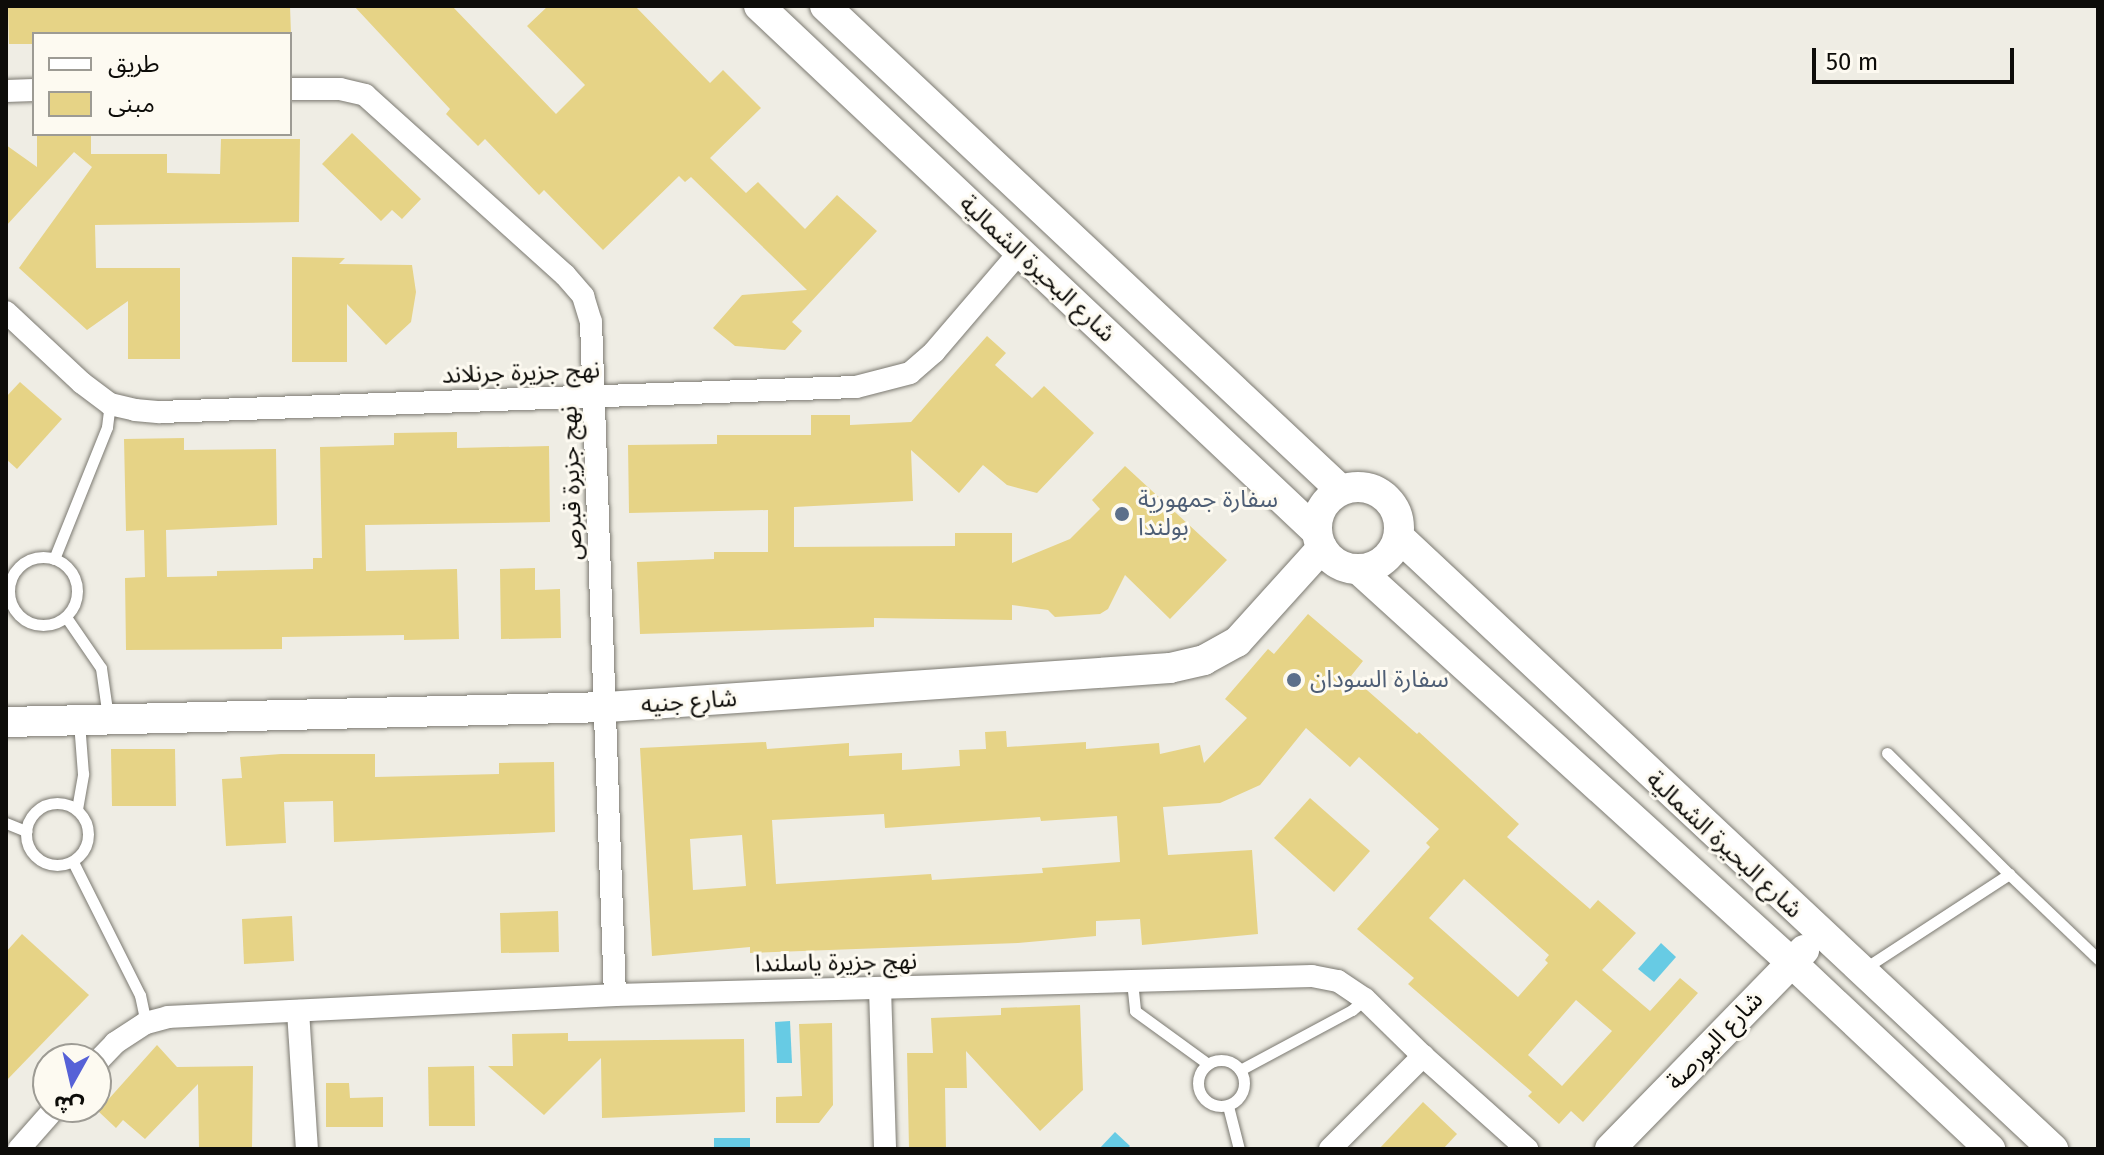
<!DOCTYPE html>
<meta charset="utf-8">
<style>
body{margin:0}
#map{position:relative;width:2104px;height:1155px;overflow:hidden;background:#efede4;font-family:"Fira Sans","Noto Sans Arabic",sans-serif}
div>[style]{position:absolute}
.water>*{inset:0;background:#67cbe4}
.building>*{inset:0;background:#e6d386}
.roads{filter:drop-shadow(0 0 2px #7b7971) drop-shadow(0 0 2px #7b7971)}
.lane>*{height:11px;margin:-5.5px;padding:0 5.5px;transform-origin:5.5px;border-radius:5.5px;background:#fff}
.lane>.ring{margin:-5.5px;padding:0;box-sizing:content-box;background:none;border:11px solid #fff;border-radius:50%}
.street>*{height:22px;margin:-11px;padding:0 11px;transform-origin:11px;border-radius:11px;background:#fff}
.secondary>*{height:30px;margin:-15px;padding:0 15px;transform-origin:15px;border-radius:15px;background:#fff}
.secondary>.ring{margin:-15px;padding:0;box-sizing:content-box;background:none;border:30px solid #fff;border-radius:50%}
.dots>*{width:22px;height:22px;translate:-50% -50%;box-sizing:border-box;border:4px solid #fdfaf1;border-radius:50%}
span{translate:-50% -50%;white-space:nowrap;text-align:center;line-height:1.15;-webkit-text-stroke:6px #fdfaf1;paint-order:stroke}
.street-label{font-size:24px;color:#0d0c09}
.service-label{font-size:24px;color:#4e5e75}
.left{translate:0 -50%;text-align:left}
.frame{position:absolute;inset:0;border:8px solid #0d0c09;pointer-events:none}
.legend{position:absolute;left:32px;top:32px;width:260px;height:104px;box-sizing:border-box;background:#fdfaf1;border:2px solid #9d9b94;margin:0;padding:10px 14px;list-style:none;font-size:24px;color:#0d0c09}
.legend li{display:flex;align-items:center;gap:16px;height:40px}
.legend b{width:40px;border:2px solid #9d9b94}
.north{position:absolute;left:32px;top:1043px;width:80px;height:80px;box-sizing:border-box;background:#fdfaf1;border:2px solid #9d9b94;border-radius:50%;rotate:188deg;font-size:22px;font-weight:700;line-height:32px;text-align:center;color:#0d0c09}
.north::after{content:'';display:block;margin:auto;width:28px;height:36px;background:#5661d7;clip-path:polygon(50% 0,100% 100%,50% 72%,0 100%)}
.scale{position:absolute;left:1812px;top:48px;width:202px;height:36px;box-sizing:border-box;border:4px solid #0d0c09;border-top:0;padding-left:10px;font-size:24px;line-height:28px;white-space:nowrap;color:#0d0c09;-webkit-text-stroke:6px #fdfaf1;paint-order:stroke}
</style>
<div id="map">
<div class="water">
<div style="clip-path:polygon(1661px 943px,1676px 957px,1654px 982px,1638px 969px)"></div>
<div style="clip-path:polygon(790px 1021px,792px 1063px,777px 1063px,775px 1022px)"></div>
<div style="clip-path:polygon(1115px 1132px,1130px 1146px,1127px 1149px,1099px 1149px)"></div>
<div style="clip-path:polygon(714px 1138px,750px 1138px,750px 1149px,714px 1149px)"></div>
</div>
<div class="building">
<div style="clip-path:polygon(8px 6px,290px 6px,291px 34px,34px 34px,34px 44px,9px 44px)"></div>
<div style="clip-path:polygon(354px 6px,452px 6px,556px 114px,585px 85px,527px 26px,548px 6px,635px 6px,710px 83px,723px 70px,761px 108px,710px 158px,746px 193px,758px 182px,805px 229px,837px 195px,877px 231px,792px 322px,802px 331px,785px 350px,735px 346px,713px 328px,742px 295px,807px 290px,691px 177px,685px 182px,679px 176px,603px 250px,544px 190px,539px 195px,485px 139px,478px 146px,446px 114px,450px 109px)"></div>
<div style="clip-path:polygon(352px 133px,421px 199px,402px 219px,392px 210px,381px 221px,322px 164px)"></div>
<div style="clip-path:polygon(37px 134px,91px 134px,91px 154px,167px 154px,167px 173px,220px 174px,221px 139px,300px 139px,299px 222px,95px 225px,96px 268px,180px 268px,180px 359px,128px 359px,128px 301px,87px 330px,19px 268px,92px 167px,74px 152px,6px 226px,6px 145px,37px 167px)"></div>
<div style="clip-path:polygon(292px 257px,345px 258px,339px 264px,412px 265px,416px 292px,411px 322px,386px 345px,347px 304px,347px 362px,292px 362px)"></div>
<div style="clip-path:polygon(987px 336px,1006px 353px,995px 365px,1032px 398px,1044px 386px,1094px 433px,1037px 493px,1007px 485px,983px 465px,959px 493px,911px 450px,913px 501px,794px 507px,794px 547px,955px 546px,955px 533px,1012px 533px,1012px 563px,1070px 539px,1100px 509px,1092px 500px,1125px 466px,1227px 560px,1170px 619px,1125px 575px,1108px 609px,1100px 614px,1055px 617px,1048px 610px,1012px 605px,1012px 620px,874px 618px,874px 627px,640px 634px,637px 562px,714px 559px,714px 552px,768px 552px,768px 510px,629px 513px,628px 445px,717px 444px,717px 435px,811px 435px,811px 415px,850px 415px,850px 425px,911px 422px)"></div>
<div style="clip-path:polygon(20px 382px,62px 419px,17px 469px,6px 459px,6px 397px)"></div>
<div style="clip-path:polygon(457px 432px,457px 448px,549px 446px,550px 522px,365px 525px,366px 571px,457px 569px,459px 639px,404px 640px,404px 635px,282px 637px,282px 649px,126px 650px,125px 578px,145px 577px,144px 530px,126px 531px,124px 439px,184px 438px,184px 450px,276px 449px,277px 525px,166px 530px,167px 577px,217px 576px,217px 571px,313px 569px,313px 558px,322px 558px,320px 447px,394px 445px,394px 433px)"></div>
<div style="clip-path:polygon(535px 568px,535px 590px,560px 589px,561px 638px,501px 639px,500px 569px)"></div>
<div style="clip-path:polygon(evenodd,1308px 614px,1363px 661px,1351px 676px,1417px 734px,1419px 732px,1519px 824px,1507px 837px,1590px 909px,1598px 900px,1636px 933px,1602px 970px,1650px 1011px,1680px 978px,1698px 993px,1583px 1122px,1571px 1111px,1559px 1124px,1528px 1096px,1532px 1092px,1408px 984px,1414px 978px,1357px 929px,1430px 847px,1426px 843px,1439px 829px,1359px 757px,1350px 767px,1306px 728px,1260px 785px,1220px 803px,1163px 807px,1168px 855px,1252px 850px,1258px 934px,1142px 945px,1140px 919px,1096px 921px,1096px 936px,1018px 943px,750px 953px,750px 947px,652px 956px,640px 748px,766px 742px,767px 749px,849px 743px,849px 756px,902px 753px,902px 770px,960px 766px,959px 750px,986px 749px,985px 732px,1006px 731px,1007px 747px,1086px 742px,1086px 749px,1159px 743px,1160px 754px,1200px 745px,1204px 763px,1247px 718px,1225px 699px,1268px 649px,1274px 654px,1308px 614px,884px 814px,885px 828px,1040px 817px,1041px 821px,1117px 816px,1120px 862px,1042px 868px,1043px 873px,932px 880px,931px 874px,776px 884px,772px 820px,884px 814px,1308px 614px,742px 835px,746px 886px,693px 890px,690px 839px,742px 835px,1308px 614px,1464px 879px,1549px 955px,1545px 960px,1548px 963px,1518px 997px,1429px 918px,1464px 879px,1308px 614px,1576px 1000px,1612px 1031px,1562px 1086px,1528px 1055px,1576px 1000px)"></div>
<div style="clip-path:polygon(111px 749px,175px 749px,176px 806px,112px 806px)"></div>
<div style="clip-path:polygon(281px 754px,375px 754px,375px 777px,499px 774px,499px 763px,554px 762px,555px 832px,334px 842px,333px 801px,284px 802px,286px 843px,226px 846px,222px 779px,242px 778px,240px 757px)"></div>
<div style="clip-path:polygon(1310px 798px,1370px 851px,1334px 892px,1274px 838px)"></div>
<div style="clip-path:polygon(558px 911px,559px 952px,501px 953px,500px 913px)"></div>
<div style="clip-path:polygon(292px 916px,294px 961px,244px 964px,242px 919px)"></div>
<div style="clip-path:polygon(22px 934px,89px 995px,6px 1081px,6px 952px)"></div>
<div style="clip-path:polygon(1080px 1005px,1083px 1090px,1040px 1131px,966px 1051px,967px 1088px,945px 1088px,946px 1149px,909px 1149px,907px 1053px,933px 1053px,931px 1018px,1001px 1015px,1001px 1008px)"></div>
<div style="clip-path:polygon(832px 1023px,833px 1105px,819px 1123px,776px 1123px,776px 1097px,802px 1096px,799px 1024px)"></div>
<div style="clip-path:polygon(568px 1033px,568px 1041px,744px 1039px,745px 1112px,602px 1118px,601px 1058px,544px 1115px,488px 1066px,513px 1066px,512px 1034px)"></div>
<div style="clip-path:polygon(157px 1045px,177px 1067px,253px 1066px,252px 1149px,199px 1149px,198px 1084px,145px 1139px,123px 1120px,116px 1128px,98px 1111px)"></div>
<div style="clip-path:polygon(474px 1066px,475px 1126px,429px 1126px,428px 1067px)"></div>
<div style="clip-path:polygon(326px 1083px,349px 1083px,350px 1098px,383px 1097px,383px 1127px,326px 1127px)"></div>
<div style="clip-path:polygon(1423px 1102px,1457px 1134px,1443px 1149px,1379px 1149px)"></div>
</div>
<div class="roads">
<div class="lane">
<div class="ring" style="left:9px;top:557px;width:57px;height:57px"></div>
<div style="left:54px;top:559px;width:142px;rotate:-68.1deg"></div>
<div style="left:107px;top:427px;width:23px;rotate:-83deg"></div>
<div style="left:66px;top:617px;width:62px;rotate:55.5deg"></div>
<div style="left:101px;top:668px;width:49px;rotate:81.9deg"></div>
<div style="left:1887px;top:753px;width:172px;rotate:44.8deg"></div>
<div class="ring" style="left:26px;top:803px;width:51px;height:51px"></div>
<div style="left:77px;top:809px;width:36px;rotate:-80deg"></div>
<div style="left:83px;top:774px;width:52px;rotate:-94.4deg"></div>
<div style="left:6px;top:823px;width:22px;rotate:22deg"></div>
<div style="left:73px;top:862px;width:149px;rotate:63.3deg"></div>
<div style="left:140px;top:995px;width:29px;rotate:78deg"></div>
<div style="left:1862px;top:970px;width:176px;rotate:-33.1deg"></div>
<div style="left:2009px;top:874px;width:123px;rotate:43.7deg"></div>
<div style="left:1132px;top:981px;width:30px;rotate:84deg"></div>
<div style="left:1135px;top:1011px;width:90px;rotate:36deg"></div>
<div class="ring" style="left:1198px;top:1060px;width:35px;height:35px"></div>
<div style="left:1240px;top:1070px;width:127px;rotate:-28.2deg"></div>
<div style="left:1352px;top:1010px;width:17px;rotate:-40deg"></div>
<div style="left:1228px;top:1106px;width:44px;rotate:75.7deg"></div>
</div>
<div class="street">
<div style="left:290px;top:89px;width:50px"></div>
<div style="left:340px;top:89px;width:26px;rotate:13deg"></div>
<div style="left:365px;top:95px;width:269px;rotate:42deg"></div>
<div style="left:565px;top:275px;width:28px;rotate:49deg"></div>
<div style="left:583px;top:296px;width:27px;rotate:73deg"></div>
<div style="left:591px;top:322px;width:673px;rotate:87.96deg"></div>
<div style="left:6px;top:91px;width:28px;rotate:-2deg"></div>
<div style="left:6px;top:312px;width:104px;rotate:43.1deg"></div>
<div style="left:82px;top:383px;width:35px;rotate:37deg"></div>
<div style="left:110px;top:404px;width:26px;rotate:13deg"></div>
<div style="left:135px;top:410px;width:25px;rotate:5deg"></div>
<div style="left:160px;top:412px;width:696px;rotate:-2.06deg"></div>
<div style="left:856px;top:387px;width:56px;rotate:-14.5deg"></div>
<div style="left:910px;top:373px;width:32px;rotate:-41deg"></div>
<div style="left:934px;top:352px;width:130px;rotate:-49.4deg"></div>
<div style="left:880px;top:988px;width:161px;rotate:88.2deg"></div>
<div style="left:298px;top:1011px;width:138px;rotate:86.3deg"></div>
<div style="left:96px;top:1063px;width:28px;rotate:-46deg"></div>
<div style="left:115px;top:1043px;width:37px;rotate:-33deg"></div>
<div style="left:146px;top:1023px;width:23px;rotate:-15deg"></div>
<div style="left:168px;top:1017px;width:448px;rotate:-2.8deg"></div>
<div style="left:615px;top:995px;width:697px;rotate:-1.56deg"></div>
<div style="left:1312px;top:976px;width:26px;rotate:11deg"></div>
<div style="left:1338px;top:981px;width:32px;rotate:34deg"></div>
<div style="left:1365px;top:999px;width:81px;rotate:44.5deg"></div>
<div style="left:1423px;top:1056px;width:140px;rotate:41.8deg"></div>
<div style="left:19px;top:1149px;width:56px;rotate:-48.6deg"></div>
<div style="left:1330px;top:1149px;width:132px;rotate:-45deg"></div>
</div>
<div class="secondary">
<div style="left:759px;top:6px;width:767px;rotate:43.31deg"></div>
<div style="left:825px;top:6px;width:707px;rotate:43.17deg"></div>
<div class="ring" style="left:1317px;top:487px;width:52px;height:52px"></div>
<div style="left:1399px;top:537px;width:896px;rotate:43.1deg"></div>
<div style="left:1358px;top:569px;width:586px;rotate:42.23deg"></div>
<div style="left:1792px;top:963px;width:272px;rotate:43.2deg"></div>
<div style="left:7px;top:722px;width:600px;rotate:-1.43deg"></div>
<div style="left:607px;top:707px;width:564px;rotate:-3.96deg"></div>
<div style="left:1170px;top:668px;width:35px;rotate:-13deg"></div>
<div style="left:1204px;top:660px;width:38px;rotate:-29deg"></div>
<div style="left:1237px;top:642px;width:127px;rotate:-47.9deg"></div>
<div style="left:1610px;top:1149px;width:278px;rotate:-45.7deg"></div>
</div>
</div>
<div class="dots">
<div style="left:1122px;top:514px;background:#5c6f8a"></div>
<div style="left:1294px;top:680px;background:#5c6f8a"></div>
</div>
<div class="street-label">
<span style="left:1037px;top:269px;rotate:43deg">شارع البحيرة الشمالية</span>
<span style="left:521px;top:373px;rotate:-2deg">نهج جزيرة جرنلاند</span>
<span style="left:572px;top:483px;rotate:-92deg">نهج جزيرة قبرص</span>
<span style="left:689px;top:702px;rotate:-4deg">شارع جنيه</span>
<span style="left:1724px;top:845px;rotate:43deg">شارع البحيرة الشمالية</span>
<span style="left:836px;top:963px;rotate:-1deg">نهج جزيرة ياسلندا</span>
<span style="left:1715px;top:1041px;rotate:-46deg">شارع البورصة</span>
</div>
<div class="service-label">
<span class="left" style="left:1138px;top:514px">سفارة جمهورية<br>بولندا</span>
<span class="left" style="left:1310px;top:680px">سفارة السودان</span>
</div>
<div class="frame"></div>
<ul class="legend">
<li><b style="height:10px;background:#fff"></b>طريق</li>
<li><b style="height:22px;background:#e6d386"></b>مبنى</li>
</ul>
<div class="north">ش</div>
<div class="scale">50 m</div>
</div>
